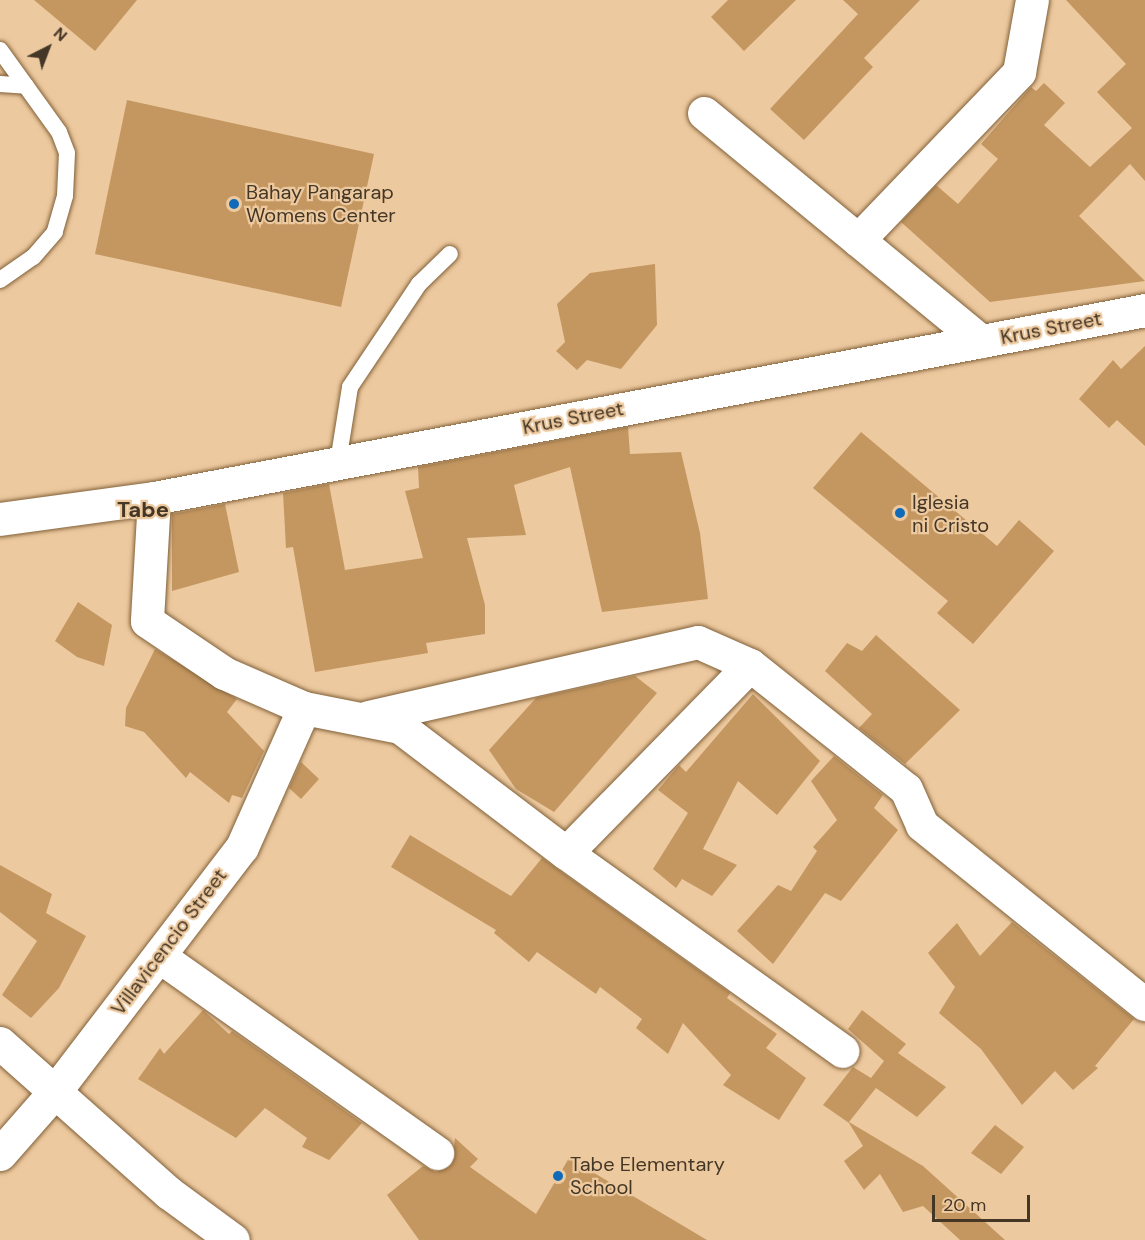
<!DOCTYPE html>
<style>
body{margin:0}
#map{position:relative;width:1145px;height:1240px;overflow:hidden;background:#edc99f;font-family:"DM Sans",sans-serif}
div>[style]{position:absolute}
.building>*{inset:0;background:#c49761}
.roads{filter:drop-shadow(0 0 2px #816139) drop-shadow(0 0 2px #816139)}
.service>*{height:16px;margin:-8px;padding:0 8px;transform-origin:8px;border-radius:8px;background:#fff}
.minor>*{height:33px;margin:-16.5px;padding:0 16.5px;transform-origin:16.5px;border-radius:16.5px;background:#fff}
.secondary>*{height:33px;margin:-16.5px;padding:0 16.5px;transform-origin:16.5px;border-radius:16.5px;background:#fff}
.dots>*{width:16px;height:16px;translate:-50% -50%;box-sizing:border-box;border:3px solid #edc99f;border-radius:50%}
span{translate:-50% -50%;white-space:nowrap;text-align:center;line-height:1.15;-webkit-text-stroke:4.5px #edc99f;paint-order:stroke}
.poi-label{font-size:20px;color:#453726}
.left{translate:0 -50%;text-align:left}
.street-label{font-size:20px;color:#453726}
.quarter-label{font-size:22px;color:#453726;font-weight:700}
.north{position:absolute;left:18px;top:18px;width:60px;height:60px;-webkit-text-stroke:4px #edc99f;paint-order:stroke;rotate:42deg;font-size:16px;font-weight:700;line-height:24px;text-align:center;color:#453726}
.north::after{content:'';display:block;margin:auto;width:21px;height:27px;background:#453726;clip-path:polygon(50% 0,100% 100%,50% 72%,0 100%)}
.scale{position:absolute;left:932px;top:1195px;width:98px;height:27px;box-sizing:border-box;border:3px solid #453726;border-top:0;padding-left:8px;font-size:18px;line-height:21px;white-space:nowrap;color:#453726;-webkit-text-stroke:4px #edc99f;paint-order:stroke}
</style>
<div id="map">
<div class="building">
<div style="clip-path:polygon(34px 0,137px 0,95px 51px)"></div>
<div style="clip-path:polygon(728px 0,796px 0,744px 51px,711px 17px)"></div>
<div style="clip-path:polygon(843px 0,920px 0,864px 58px,873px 67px,804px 140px,770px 109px,858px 14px)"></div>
<div style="clip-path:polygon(1066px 0,1145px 0,1145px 181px,1130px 164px,1079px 216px,1145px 281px,990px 302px,901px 222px,936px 185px,958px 204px,998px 159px,981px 144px,1031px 87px,1036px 91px,1044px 83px,1065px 103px,1044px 125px,1090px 167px,1132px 128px,1097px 92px,1126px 64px)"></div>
<div style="clip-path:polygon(127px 100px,374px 154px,341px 307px,95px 254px)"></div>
<div style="clip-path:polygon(655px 264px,657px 325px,621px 369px,587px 360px,577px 370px,556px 351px,565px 342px,557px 304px,590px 273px)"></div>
<div style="clip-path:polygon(1145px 346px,1145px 446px,1117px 420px,1109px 428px,1079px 399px,1113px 360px,1121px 369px)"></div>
<div style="clip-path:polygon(628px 427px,630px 454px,681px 452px,700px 533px,708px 599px,602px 612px,570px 467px,514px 485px,526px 535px,467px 538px,485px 605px,485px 634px,426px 643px,428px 653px,315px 672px,293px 547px,286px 548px,283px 493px,329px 484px,345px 570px,423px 558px,405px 491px,419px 488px,418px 467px)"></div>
<div style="clip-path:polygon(861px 432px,997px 546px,1019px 520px,1054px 551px,973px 644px,937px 613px,948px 601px,813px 488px)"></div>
<div style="clip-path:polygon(225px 504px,239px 572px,172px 591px,172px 514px)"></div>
<div style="clip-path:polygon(78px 602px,112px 625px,104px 666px,77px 657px,55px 641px)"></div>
<div style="clip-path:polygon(876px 635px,960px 710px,905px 764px,859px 728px,872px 714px,825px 671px,847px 643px,862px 651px)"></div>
<div style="clip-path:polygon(155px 649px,237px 699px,227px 712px,264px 751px,242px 798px,232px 795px,229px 803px,190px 772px,186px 778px,144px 732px,125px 726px,126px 708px)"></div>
<div style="clip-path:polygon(635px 676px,657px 693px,554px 812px,516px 789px,489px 750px,536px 698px)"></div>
<div style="clip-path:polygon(753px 694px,820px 761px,777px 815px,738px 781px,703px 849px,737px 865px,712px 896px,682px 879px,676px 888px,653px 869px,688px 813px,658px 790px,679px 765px,686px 772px)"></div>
<div style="clip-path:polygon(834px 756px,883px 795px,874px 808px,898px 830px,841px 901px,825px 893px,773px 964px,737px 931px,778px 885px,791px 891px,817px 851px,813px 847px,837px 820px,811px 781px)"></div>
<div style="clip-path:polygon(301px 762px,319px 779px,301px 799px,289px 788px)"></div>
<div style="clip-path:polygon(410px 835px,511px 896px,542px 858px,730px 993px,727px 998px,777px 1034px,766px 1048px,806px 1078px,779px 1120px,723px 1085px,731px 1075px,683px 1023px,668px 1054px,636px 1028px,642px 1019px,600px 987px,596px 994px,537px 952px,529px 962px,494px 933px,496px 930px,391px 867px)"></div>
<div style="clip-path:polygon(0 865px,52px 894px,46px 913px,86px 936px,59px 988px,31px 1018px,2px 995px,37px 941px,0 912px)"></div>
<div style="clip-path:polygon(1012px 922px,1134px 1019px,1095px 1066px,1098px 1068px,1073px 1090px,1055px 1071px,1022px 1105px,981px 1049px,939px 1013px,955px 987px,928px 953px,957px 923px,980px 956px)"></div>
<div style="clip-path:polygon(203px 1010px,229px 1034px,232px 1031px,362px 1123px,329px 1160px,302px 1147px,307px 1138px,265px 1108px,236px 1138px,138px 1079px,160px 1048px,164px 1054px)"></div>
<div style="clip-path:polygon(862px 1010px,906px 1044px,898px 1053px,946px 1087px,917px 1117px,876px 1088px,849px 1122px,923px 1166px,1005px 1240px,960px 1240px,923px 1206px,903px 1212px,880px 1174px,864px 1190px,844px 1161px,863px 1146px,849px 1123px,823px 1105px,853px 1067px,871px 1078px,884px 1061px,848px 1029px)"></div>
<div style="clip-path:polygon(995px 1125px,1024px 1147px,1001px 1174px,971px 1153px)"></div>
<div style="clip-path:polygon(455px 1138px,478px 1159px,470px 1167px,536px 1214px,569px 1158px,707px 1240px,419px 1240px,387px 1195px,423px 1166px,436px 1172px,452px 1164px)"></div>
</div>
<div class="roads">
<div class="service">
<div style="left:0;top:50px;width:101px;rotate:54.3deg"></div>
<div style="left:59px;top:132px;width:22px;rotate:69deg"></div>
<div style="left:67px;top:153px;width:43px;rotate:92.7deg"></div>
<div style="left:65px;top:196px;width:37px;rotate:106deg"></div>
<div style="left:55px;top:232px;width:33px;rotate:131deg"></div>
<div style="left:33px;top:257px;width:40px;rotate:145.1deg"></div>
<div style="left:0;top:84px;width:26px;rotate:4deg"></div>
<div style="left:338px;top:462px;width:76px;rotate:-80.9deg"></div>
<div style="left:350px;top:387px;width:124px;rotate:-56.2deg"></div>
<div style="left:419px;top:284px;width:43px;rotate:-44.1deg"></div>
</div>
<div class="minor">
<div style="left:704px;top:113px;width:359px;rotate:39.5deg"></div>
<div style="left:858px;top:240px;width:233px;rotate:-46.2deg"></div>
<div style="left:1019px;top:72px;width:73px;rotate:-79.8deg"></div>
<div style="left:154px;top:498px;width:123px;rotate:93.3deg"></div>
<div style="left:147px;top:621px;width:93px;rotate:34deg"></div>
<div style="left:224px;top:673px;width:87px;rotate:23.6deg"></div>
<div style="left:304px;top:708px;width:98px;rotate:11.2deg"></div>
<div style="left:400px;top:727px;width:208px;rotate:37.2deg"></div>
<div style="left:566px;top:853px;width:263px;rotate:-45.6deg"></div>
<div style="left:750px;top:665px;width:199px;rotate:38.5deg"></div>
<div style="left:906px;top:789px;width:39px;rotate:66deg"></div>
<div style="left:922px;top:825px;width:286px;rotate:38.8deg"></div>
<div style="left:368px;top:717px;width:338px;rotate:-12.8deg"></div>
<div style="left:698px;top:642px;width:57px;rotate:23.9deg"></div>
<div style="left:566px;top:853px;width:340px;rotate:35.6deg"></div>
<div style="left:159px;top:956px;width:341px;rotate:35.3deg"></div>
<div style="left:0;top:1043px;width:226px;rotate:41.6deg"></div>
<div style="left:169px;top:1193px;width:79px;rotate:36.3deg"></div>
<div style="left:0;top:1154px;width:85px;rotate:-48.8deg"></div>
<div style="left:56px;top:1090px;width:306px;rotate:-52.6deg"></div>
<div style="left:242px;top:847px;width:152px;rotate:-66deg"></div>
</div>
<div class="secondary">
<div style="left:0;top:519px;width:155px;rotate:-7.8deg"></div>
<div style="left:154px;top:498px;width:1009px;rotate:-10.74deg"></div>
</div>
</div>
<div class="dots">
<div style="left:234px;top:204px;background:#0f6bb8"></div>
<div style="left:900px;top:513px;background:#0f6bb8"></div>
<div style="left:558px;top:1176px;background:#0f6bb8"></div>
</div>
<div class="poi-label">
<span class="left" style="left:246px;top:204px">Bahay Pangarap<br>Womens Center</span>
<span class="left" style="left:912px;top:514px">Iglesia<br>ni Cristo</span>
<span class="left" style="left:570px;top:1176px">Tabe Elementary<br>School</span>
</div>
<div class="street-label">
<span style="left:1051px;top:328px;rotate:-11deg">Krus Street</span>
<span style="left:573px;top:418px;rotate:-11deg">Krus Street</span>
<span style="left:169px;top:942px;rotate:-53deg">Villavicencio Street</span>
</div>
<div class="quarter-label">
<span style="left:143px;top:510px">Tabe</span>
</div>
<div class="north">N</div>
<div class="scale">20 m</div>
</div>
